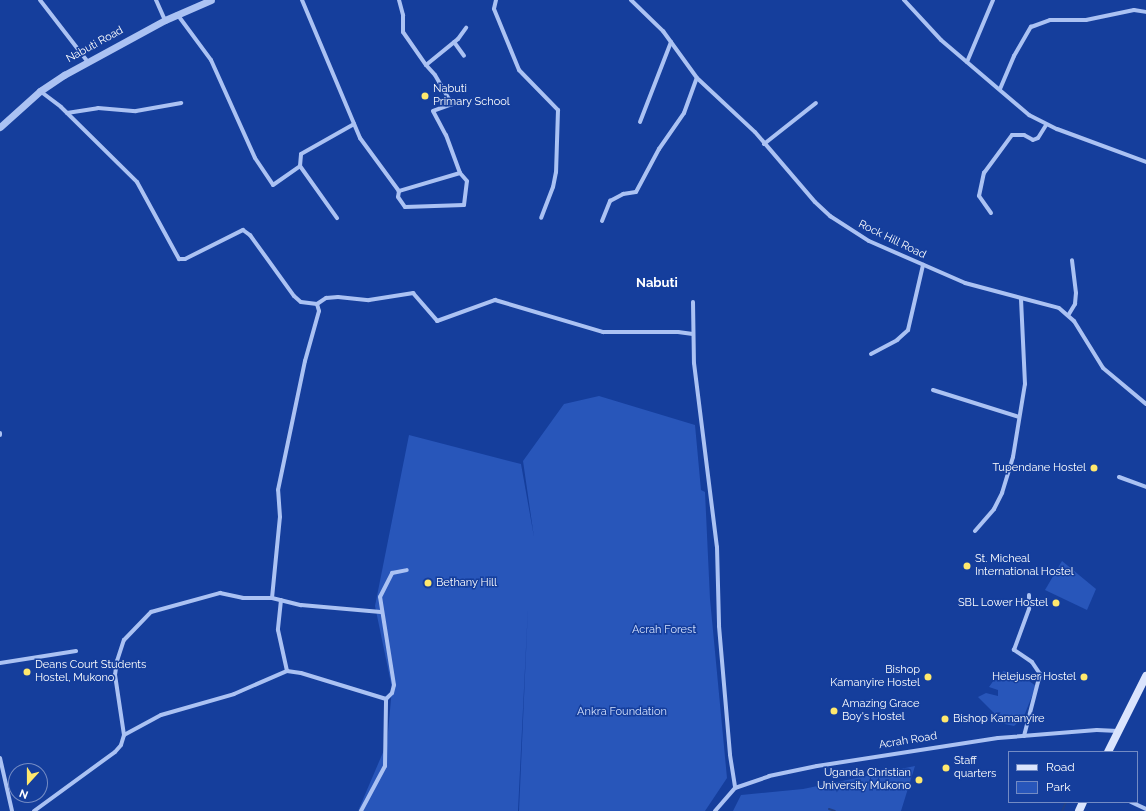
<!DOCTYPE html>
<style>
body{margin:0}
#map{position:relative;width:1146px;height:811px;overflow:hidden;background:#153e9c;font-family:Raleway,sans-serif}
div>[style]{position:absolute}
.green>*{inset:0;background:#2856ba}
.stream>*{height:2px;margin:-1px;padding:0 1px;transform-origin:1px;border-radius:1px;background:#214087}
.minor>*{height:4px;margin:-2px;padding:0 2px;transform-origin:2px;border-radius:2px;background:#abc2f3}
.tertiary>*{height:7px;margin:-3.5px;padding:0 3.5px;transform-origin:3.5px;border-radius:3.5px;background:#abc2f3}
.secondary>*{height:8px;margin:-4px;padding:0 4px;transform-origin:4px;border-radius:4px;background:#dae4fd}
.dots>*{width:11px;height:11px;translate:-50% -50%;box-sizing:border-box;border:2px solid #153e9c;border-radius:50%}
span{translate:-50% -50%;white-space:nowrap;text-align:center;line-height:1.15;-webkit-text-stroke:3px #153e9c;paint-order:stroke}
.street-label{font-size:11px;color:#fff}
.poi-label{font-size:11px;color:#fff}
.left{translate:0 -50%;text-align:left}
.right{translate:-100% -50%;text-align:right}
.park-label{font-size:11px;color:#d3e0fd}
.quarter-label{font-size:13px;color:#fff;font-weight:700}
.legend{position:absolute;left:1008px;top:751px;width:130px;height:52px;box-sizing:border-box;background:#153e9c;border:1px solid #738bc4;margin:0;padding:5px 7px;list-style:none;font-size:12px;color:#fff}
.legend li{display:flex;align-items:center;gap:8px;height:20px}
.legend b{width:20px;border:1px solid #738bc4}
.north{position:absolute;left:8px;top:763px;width:40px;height:40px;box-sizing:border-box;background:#153e9c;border:1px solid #738bc4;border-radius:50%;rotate:201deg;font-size:11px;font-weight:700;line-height:16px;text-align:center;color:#fff}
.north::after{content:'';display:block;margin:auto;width:14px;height:18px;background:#ffe86d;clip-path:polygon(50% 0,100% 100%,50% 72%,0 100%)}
</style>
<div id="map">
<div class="green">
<div style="clip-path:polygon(599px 396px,695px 425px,701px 490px,705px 492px,710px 599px,727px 778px,705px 811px,519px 811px,528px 607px,518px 811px,358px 811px,387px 743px,392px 688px,375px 606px,409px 435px,521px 464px,534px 537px,523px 461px,564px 404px)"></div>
<div style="clip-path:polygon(1062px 561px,1096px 589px,1087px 610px,1045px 590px)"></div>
<div style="clip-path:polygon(1003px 671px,1022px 676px,1036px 686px,1024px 716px,1014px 726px,1005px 724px,978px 697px,986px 693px,998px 696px,998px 690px,989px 687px,994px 680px,1000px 681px)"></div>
<div style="clip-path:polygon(915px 766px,901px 811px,733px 811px,741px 795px,803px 789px)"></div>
</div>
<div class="stream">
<div style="left:829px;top:809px;width:6px;rotate:18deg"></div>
<div style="left:1062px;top:811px;width:10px;rotate:-66deg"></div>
</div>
<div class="minor">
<div style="left:40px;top:0;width:78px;rotate:52.3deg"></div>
<div style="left:156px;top:0;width:22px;rotate:66deg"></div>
<div style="left:302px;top:0;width:150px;rotate:67.2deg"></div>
<div style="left:360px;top:138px;width:66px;rotate:53.7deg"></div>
<div style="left:399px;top:191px;width:6px;rotate:99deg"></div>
<div style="left:398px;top:197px;width:12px;rotate:55deg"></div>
<div style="left:405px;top:207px;width:59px;rotate:-1.9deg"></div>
<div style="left:464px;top:205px;width:24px;rotate:-83deg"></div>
<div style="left:467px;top:181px;width:11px;rotate:-131deg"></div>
<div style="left:460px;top:173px;width:64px;rotate:163.6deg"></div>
<div style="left:399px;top:0;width:16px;rotate:75deg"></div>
<div style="left:403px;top:15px;width:17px;rotate:90deg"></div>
<div style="left:403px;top:32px;width:40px;rotate:55.1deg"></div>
<div style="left:426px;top:65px;width:41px;rotate:-39.1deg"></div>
<div style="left:458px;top:39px;width:14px;rotate:-54deg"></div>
<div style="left:496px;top:0;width:9px;rotate:103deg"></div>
<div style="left:494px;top:9px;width:66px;rotate:67.7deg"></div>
<div style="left:519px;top:70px;width:56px;rotate:45.7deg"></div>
<div style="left:558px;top:110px;width:62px;rotate:91.8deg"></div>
<div style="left:556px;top:172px;width:15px;rotate:101deg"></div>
<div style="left:553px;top:187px;width:33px;rotate:111deg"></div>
<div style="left:631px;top:0;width:45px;rotate:44.1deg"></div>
<div style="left:663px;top:31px;width:58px;rotate:54.1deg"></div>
<div style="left:697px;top:78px;width:79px;rotate:43deg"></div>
<div style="left:755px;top:132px;width:92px;rotate:49.4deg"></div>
<div style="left:815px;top:202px;width:21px;rotate:43deg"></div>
<div style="left:830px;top:216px;width:46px;rotate:32.7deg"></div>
<div style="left:869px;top:241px;width:105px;rotate:23.6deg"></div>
<div style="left:965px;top:283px;width:97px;rotate:14.9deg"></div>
<div style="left:1059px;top:308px;width:20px;rotate:41deg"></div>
<div style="left:1074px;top:321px;width:55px;rotate:58.3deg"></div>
<div style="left:1103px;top:368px;width:56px;rotate:39.9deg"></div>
<div style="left:904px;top:0;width:54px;rotate:47.2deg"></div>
<div style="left:941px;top:40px;width:116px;rotate:40.4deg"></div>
<div style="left:1029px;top:115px;width:31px;rotate:27deg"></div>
<div style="left:1057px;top:129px;width:95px;rotate:20.3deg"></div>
<div style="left:177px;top:14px;width:57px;rotate:53.5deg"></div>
<div style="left:211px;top:60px;width:107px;rotate:65.8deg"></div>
<div style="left:255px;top:158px;width:32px;rotate:56deg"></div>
<div style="left:273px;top:185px;width:33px;rotate:-35deg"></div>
<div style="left:300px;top:166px;width:12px;rotate:-85deg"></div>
<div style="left:301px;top:154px;width:61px;rotate:-29.5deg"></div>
<div style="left:454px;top:42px;width:17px;rotate:54deg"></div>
<div style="left:967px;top:62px;width:67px;rotate:-67.2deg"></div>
<div style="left:426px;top:65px;width:13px;rotate:48deg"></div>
<div style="left:435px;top:75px;width:34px;rotate:60deg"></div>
<div style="left:452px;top:104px;width:20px;rotate:160deg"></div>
<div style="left:433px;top:111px;width:27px;rotate:62deg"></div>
<div style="left:446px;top:135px;width:40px;rotate:69.8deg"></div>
<div style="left:1000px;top:89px;width:36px;rotate:-67deg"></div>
<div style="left:1014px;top:56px;width:34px;rotate:-60deg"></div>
<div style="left:1031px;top:27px;width:20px;rotate:-20deg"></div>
<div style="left:1050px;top:20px;width:36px"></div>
<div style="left:1086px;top:20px;width:49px;rotate:-11.8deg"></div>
<div style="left:1134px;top:10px;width:12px;rotate:9deg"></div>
<div style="left:40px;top:91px;width:26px;rotate:37deg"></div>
<div style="left:61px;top:107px;width:107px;rotate:44.6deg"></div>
<div style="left:137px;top:182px;width:88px;rotate:61.4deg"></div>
<div style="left:179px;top:259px;width:6px"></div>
<div style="left:185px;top:259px;width:65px;rotate:-26.6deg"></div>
<div style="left:243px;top:230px;width:9px;rotate:36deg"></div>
<div style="left:250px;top:235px;width:75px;rotate:54.2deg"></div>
<div style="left:294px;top:296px;width:9px;rotate:41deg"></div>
<div style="left:301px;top:302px;width:16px;rotate:7deg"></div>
<div style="left:317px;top:304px;width:11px;rotate:-34deg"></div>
<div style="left:326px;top:298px;width:12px;rotate:-5deg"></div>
<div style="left:338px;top:297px;width:31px;rotate:6deg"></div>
<div style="left:369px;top:300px;width:45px;rotate:-9deg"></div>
<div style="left:413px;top:293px;width:37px;rotate:49deg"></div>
<div style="left:437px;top:321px;width:62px;rotate:-19.9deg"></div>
<div style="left:495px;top:300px;width:113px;rotate:16.5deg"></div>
<div style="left:603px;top:332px;width:75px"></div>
<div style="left:678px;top:332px;width:15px;rotate:8deg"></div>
<div style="left:67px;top:113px;width:31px;rotate:-9deg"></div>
<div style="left:98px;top:108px;width:38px;rotate:5deg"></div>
<div style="left:136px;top:111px;width:46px;rotate:-10.1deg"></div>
<div style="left:640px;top:122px;width:86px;rotate:-68.8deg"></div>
<div style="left:764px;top:144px;width:66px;rotate:-38.3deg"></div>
<div style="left:300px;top:166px;width:64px;rotate:54.6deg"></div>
<div style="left:991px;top:213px;width:21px;rotate:-125deg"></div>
<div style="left:979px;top:196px;width:24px;rotate:-78deg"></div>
<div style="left:984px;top:173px;width:47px;rotate:-53.6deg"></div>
<div style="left:1012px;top:135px;width:12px"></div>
<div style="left:1024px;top:135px;width:10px;rotate:29deg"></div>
<div style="left:1033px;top:140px;width:5px;rotate:-22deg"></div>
<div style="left:1038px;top:138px;width:15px;rotate:-58deg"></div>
<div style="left:602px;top:221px;width:22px;rotate:-68deg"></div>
<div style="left:610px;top:201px;width:15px;rotate:-28deg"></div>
<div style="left:623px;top:194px;width:13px;rotate:-9deg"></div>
<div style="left:636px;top:192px;width:49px;rotate:-61.9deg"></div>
<div style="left:659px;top:149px;width:44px;rotate:-55.2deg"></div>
<div style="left:684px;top:113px;width:37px;rotate:-70deg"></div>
<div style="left:693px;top:302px;width:61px;rotate:89.1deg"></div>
<div style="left:694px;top:363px;width:185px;rotate:82.9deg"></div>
<div style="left:717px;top:547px;width:79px;rotate:88.5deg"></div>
<div style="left:719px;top:626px;width:129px;rotate:85.1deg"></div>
<div style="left:730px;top:755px;width:33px;rotate:81deg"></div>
<div style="left:1069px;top:314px;width:12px;rotate:-59deg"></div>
<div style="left:1075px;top:304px;width:11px;rotate:-85deg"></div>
<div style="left:1076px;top:293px;width:33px;rotate:-97deg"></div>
<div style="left:871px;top:354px;width:30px;rotate:-28deg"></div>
<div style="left:897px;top:340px;width:15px;rotate:-42deg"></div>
<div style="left:908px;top:330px;width:67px;rotate:-77deg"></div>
<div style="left:933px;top:390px;width:90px;rotate:17.4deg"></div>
<div style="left:0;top:435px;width:2px;rotate:-90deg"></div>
<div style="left:1119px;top:477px;width:29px;rotate:20deg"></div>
<div style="left:975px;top:531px;width:29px;rotate:-49deg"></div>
<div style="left:994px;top:509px;width:18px;rotate:-63deg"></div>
<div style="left:1002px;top:493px;width:38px;rotate:-73deg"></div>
<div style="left:1013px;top:457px;width:74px;rotate:-80.7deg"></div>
<div style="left:1025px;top:384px;width:85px;rotate:-92.7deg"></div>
<div style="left:272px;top:598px;width:81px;rotate:-84.4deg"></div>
<div style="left:280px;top:517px;width:27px;rotate:-94deg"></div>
<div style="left:278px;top:490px;width:132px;rotate:-78.2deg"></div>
<div style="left:305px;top:361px;width:52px;rotate:-74.4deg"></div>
<div style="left:319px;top:311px;width:7px;rotate:-106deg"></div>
<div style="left:281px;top:600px;width:30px;rotate:96deg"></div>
<div style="left:278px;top:630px;width:42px;rotate:77.6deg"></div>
<div style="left:0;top:663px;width:77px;rotate:-9deg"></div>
<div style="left:124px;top:735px;width:42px;rotate:-28.4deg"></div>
<div style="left:161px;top:715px;width:76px;rotate:-16deg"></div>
<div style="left:234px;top:694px;width:58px;rotate:-23.5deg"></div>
<div style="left:287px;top:671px;width:14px;rotate:8deg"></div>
<div style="left:301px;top:673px;width:89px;rotate:17deg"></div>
<div style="left:386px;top:699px;width:8px;rotate:-45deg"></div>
<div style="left:392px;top:693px;width:8px;rotate:-76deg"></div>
<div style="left:394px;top:685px;width:89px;rotate:-99deg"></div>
<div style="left:380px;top:597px;width:27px;rotate:-63deg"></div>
<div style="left:392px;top:573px;width:15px;rotate:-11deg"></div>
<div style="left:1024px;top:736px;width:64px;rotate:-75.5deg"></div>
<div style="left:1040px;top:674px;width:14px;rotate:-124deg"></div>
<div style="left:1032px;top:662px;width:22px;rotate:-146deg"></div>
<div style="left:1014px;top:650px;width:44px;rotate:-69.9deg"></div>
<div style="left:1029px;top:609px;width:14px;rotate:-90deg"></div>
<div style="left:0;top:758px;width:54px;rotate:77.2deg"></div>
<div style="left:1131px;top:802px;width:17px;rotate:25deg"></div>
<div style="left:34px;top:811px;width:100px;rotate:-36.1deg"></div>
<div style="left:115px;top:752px;width:9px;rotate:-49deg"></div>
<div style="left:121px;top:745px;width:10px;rotate:-73deg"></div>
<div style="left:124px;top:735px;width:61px;rotate:-98.5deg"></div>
<div style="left:115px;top:675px;width:14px;rotate:-82deg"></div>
<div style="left:117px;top:661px;width:22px;rotate:-72deg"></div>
<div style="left:124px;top:640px;width:39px;rotate:-46deg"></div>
<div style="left:151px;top:612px;width:72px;rotate:-15.4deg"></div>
<div style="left:220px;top:593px;width:24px;rotate:12deg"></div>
<div style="left:243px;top:598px;width:29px"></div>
<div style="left:272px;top:598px;width:30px;rotate:14deg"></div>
<div style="left:301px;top:605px;width:80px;rotate:5deg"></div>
<div style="left:361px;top:811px;width:51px;rotate:-61.9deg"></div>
<div style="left:385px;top:766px;width:67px;rotate:-89.1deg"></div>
<div style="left:715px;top:811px;width:30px;rotate:-49deg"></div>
<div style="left:735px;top:788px;width:36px;rotate:-19deg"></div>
<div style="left:769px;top:776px;width:49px;rotate:-11.8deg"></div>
<div style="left:817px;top:766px;width:183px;rotate:-8.8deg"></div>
<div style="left:998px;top:738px;width:99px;rotate:-4.6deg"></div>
<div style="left:1097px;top:730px;width:21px;rotate:3deg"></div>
</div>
<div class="tertiary">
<div style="left:0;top:127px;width:54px;rotate:-42deg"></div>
<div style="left:40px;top:91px;width:29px;rotate:-34deg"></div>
<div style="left:64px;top:75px;width:115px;rotate:-28.6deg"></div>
<div style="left:165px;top:20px;width:50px;rotate:-23.5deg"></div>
</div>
<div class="secondary">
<div style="left:1108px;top:752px;width:85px;rotate:-63.4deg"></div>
<div style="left:1079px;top:811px;width:10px;rotate:-66deg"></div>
</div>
<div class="dots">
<div style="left:425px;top:96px;background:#ffe86d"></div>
<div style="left:1094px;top:468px;background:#ffe86d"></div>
<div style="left:967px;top:566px;background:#ffe86d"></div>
<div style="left:428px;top:583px;background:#ffe86d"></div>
<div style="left:1056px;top:603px;background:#ffe86d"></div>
<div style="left:27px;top:672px;background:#ffe86d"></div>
<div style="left:928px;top:677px;background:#ffe86d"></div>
<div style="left:1084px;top:677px;background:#ffe86d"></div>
<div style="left:834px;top:711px;background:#ffe86d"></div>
<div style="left:945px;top:719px;background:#ffe86d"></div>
<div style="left:946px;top:768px;background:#ffe86d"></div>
<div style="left:919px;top:780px;background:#ffe86d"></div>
</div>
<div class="street-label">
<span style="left:95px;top:45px;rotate:-29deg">Nabuti Road</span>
<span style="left:892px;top:240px;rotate:26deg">Rock Hill Road</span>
<span style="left:908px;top:741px;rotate:-9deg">Acrah Road</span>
</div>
<div class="poi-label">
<span class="left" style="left:433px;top:96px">Nabuti<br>Primary School</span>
<span class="right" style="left:1086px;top:468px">Tupendane Hostel</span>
<span class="left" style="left:975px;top:566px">St. Micheal<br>International Hostel</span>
<span class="left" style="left:436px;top:583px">Bethany Hill</span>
<span class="right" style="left:1048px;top:603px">SBL Lower Hostel</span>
<span class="left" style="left:35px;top:672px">Deans Court Students<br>Hostel, Mukono</span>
<span class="right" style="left:920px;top:677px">Bishop<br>Kamanyire Hostel</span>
<span class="right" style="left:1076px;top:677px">Helejuser Hostel</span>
<span class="left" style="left:842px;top:711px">Amazing Grace<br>Boy's Hostel</span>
<span class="left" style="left:953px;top:719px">Bishop Kamanyire</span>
<span class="left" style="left:954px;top:768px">Staff<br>quarters</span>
<span class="right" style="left:911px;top:780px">Uganda Christian<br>University Mukono</span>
</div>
<div class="park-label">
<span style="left:664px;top:630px">Acrah Forest</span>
<span style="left:622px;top:712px">Ankra Foundation</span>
</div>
<div class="quarter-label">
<span style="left:657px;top:283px">Nabuti</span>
</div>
<ul class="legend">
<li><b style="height:5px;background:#dae4fd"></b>Road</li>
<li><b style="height:11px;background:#2856ba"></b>Park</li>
</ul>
<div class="north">N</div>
</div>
